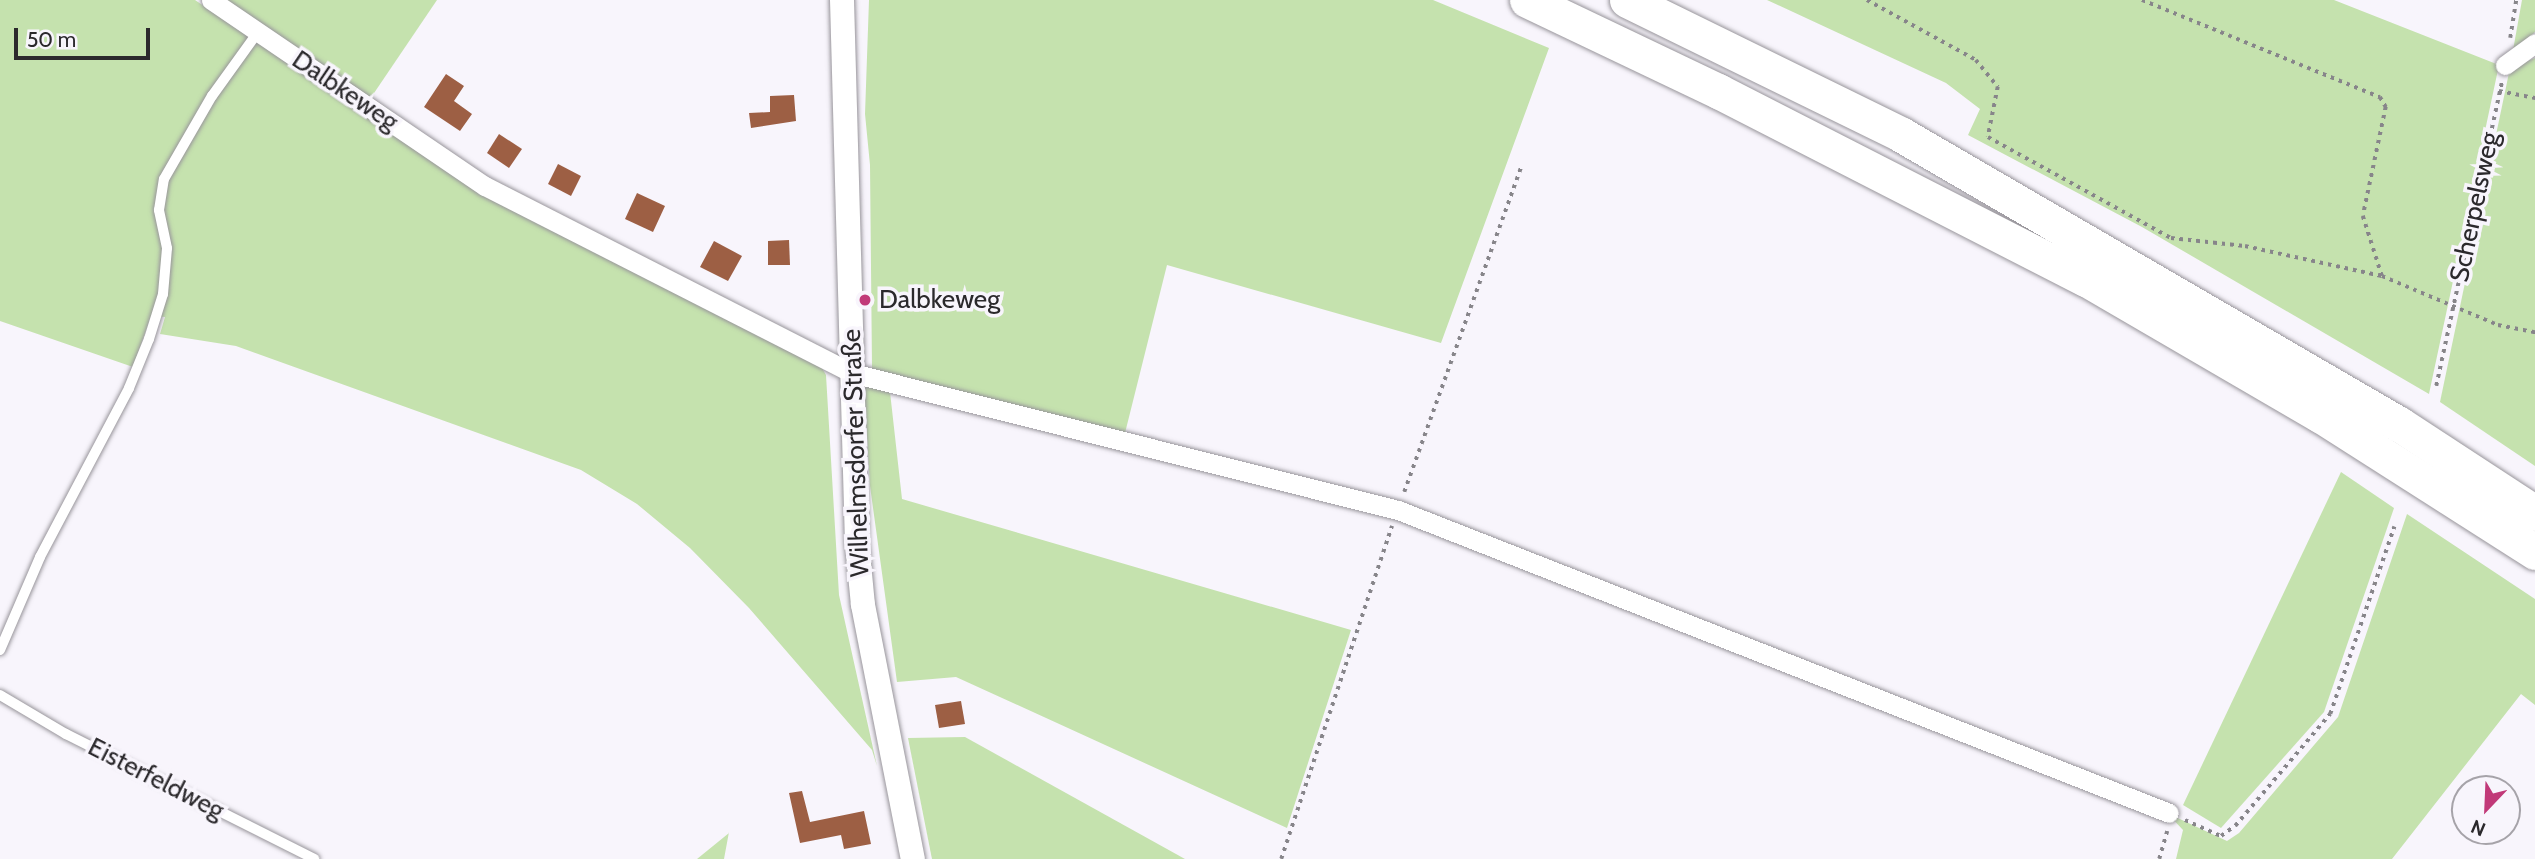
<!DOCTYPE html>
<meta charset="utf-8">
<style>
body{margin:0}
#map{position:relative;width:2535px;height:859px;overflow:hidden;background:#f8f5fc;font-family:Cabin,sans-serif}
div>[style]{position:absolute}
.green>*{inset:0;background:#c5e2ae}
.building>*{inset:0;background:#9d5f44}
.path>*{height:3.5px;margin-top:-1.75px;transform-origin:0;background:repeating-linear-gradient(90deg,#87858a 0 3.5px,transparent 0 8.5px)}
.roads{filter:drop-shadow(0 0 2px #98959b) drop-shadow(0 0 2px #98959b)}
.service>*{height:10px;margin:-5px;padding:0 5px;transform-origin:5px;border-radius:5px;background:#fff}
.minor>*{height:19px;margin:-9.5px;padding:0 9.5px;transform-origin:9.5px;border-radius:9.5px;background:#fff}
.tertiary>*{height:24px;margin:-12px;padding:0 12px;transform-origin:12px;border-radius:12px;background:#fff}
.motorway>*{height:35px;margin:-17.5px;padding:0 17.5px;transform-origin:17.5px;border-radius:17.5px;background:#fff}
.dots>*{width:19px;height:19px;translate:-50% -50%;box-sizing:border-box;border:4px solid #f8f5fc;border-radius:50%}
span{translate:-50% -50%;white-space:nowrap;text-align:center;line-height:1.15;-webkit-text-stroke:7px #f8f5fc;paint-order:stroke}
.street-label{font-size:26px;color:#2b292c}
.poi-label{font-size:26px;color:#2b292c}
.left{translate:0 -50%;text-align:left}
.north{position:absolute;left:2451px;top:775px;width:70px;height:70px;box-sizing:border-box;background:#f8f5fc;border:2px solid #a6a3a9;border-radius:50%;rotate:203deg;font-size:19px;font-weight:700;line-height:28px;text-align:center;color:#2b292c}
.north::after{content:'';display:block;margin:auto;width:24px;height:32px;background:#c13978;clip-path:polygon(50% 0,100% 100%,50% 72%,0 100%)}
.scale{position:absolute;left:14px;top:28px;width:136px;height:32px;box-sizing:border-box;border:4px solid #2b292c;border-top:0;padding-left:9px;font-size:21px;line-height:24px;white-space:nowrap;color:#2b292c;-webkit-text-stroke:5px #f8f5fc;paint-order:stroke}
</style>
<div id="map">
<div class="green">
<div style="clip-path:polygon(0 0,195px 0,482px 194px,822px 368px,826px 375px,839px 595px,877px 766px,872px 750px,749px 608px,690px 548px,637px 504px,581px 470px,236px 346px,160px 334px,165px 317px,151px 316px,133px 367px,0 321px)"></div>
<div style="clip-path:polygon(224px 0,437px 0,370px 99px)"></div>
<div style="clip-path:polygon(869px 0,1433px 0,1549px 48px,1441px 343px,1167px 265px,1125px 433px,872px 369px,870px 165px,865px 114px)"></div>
<div style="clip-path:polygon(1767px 0,2334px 0,2499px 65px,2429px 394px,2142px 227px,1968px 135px,1980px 109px,1946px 83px)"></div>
<div style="clip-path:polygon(2522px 0,2535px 0,2535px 32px,2512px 56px)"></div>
<div style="clip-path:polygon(2535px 58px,2535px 466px,2440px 402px,2510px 68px)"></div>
<div style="clip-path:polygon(864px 385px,890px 392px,902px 499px,1351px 630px,1287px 828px,956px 677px,897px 682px,870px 486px)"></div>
<div style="clip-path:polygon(2341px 472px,2394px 508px,2324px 712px,2221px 828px,2183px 805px)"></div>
<div style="clip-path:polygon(2407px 514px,2535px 599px,2535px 705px,2521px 694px,2392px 859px,2176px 859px,2183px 830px,2167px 813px,2227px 841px,2239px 833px,2338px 717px)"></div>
<div style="clip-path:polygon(965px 737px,1185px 859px,932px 859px,908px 738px)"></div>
<div style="clip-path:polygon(729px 832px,724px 859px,697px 859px,729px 833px)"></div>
</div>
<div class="building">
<div style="clip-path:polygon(446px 74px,464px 86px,454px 101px,472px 114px,460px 131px,424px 107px)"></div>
<div style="clip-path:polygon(794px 95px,796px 121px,751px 128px,749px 113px,770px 112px,770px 96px)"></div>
<div style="clip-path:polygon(499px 134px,522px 149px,509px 168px,487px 153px)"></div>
<div style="clip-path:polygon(558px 164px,581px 176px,571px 196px,548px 184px)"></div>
<div style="clip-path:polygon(637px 193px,665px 206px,653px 232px,625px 219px)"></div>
<div style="clip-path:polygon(789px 240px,790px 265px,768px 265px,768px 241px)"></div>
<div style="clip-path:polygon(714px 241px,742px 256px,728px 281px,700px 267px)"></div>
<div style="clip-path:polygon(961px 701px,965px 724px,939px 728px,935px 705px)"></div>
<div style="clip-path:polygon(802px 791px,810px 822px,864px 811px,871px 844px,844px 849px,841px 835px,800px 843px,789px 793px)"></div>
</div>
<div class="path">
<div style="left:1867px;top:0;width:124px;rotate:28.8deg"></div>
<div style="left:1976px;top:60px;width:35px;rotate:51deg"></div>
<div style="left:1998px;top:87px;width:51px;rotate:101.3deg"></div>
<div style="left:1988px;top:137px;width:209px;rotate:28.9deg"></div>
<div style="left:2171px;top:238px;width:74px;rotate:6.2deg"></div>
<div style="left:2245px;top:246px;width:140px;rotate:12.4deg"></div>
<div style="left:2142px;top:0;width:257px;rotate:22.2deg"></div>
<div style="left:2380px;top:97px;width:12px;rotate:59deg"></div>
<div style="left:2386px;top:107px;width:111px;rotate:101.9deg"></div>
<div style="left:2363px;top:216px;width:63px;rotate:72.4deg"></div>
<div style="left:2382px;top:276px;width:126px;rotate:22.9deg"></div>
<div style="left:2498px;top:325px;width:38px;rotate:11deg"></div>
<div style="left:2510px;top:38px;width:38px;rotate:-81deg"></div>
<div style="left:2499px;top:91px;width:37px;rotate:11deg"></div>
<div style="left:2436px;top:386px;width:313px;rotate:-77.8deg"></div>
<div style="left:1404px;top:492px;width:348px;rotate:-70.2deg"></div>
<div style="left:2185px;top:820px;width:39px;rotate:24deg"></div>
<div style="left:2221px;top:836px;width:17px;rotate:-36deg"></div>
<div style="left:2235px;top:826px;width:147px;rotate:-49.7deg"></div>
<div style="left:2330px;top:714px;width:198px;rotate:-71.1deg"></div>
<div style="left:1281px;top:859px;width:351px;rotate:-71.6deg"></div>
<div style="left:2159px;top:859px;width:29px;rotate:-74deg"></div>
</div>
<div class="roads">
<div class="service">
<div style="left:0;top:650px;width:101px;rotate:-66.7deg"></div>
<div style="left:40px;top:557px;width:191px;rotate:-62.2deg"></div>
<div style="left:129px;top:388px;width:53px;rotate:-67.8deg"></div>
<div style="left:149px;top:339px;width:47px;rotate:-72.7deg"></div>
<div style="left:163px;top:294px;width:46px;rotate:-85deg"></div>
<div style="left:167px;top:248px;width:39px;rotate:-102deg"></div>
<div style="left:159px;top:210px;width:31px;rotate:-81deg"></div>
<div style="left:164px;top:179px;width:96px;rotate:-60deg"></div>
<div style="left:212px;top:96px;width:79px;rotate:-54.3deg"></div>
<div style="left:0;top:695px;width:77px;rotate:30.6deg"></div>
<div style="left:66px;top:734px;width:278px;rotate:26.7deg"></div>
</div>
<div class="minor">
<div style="left:211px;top:0;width:331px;rotate:34.2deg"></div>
<div style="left:485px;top:186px;width:412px;rotate:27deg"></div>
<div style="left:852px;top:373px;width:563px;rotate:14.09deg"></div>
<div style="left:1398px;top:510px;width:828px;rotate:21.45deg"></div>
<div style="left:2505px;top:65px;width:37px;rotate:-36deg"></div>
</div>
<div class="tertiary">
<div style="left:842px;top:0;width:543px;rotate:88.42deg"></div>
<div style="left:857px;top:543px;width:62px;rotate:84.5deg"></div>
<div style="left:863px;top:605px;width:259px;rotate:78.9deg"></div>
</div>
<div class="motorway">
<div style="left:1527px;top:0;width:212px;rotate:25.5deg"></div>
<div style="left:1718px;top:91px;width:413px;rotate:27.1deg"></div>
<div style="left:2086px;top:279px;width:271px;rotate:30.2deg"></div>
<div style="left:2320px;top:415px;width:255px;rotate:32.5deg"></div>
<div style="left:1627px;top:0;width:306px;rotate:26.1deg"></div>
<div style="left:1902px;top:135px;width:575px;rotate:30.18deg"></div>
<div style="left:2399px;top:424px;width:163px;rotate:33.2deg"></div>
</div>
</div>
<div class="dots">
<div style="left:865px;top:300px;background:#c13978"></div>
</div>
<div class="street-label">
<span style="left:345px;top:91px;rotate:34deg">Dalbkeweg</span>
<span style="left:2475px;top:207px;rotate:-78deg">Scherpelsweg</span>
<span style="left:856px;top:453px;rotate:-92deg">Wilhelmsdorfer Straße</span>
<span style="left:156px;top:779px;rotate:27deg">Eisterfeldweg</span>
</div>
<div class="poi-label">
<span class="left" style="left:879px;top:300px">Dalbkeweg</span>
</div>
<div class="north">N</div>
<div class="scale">50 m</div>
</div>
